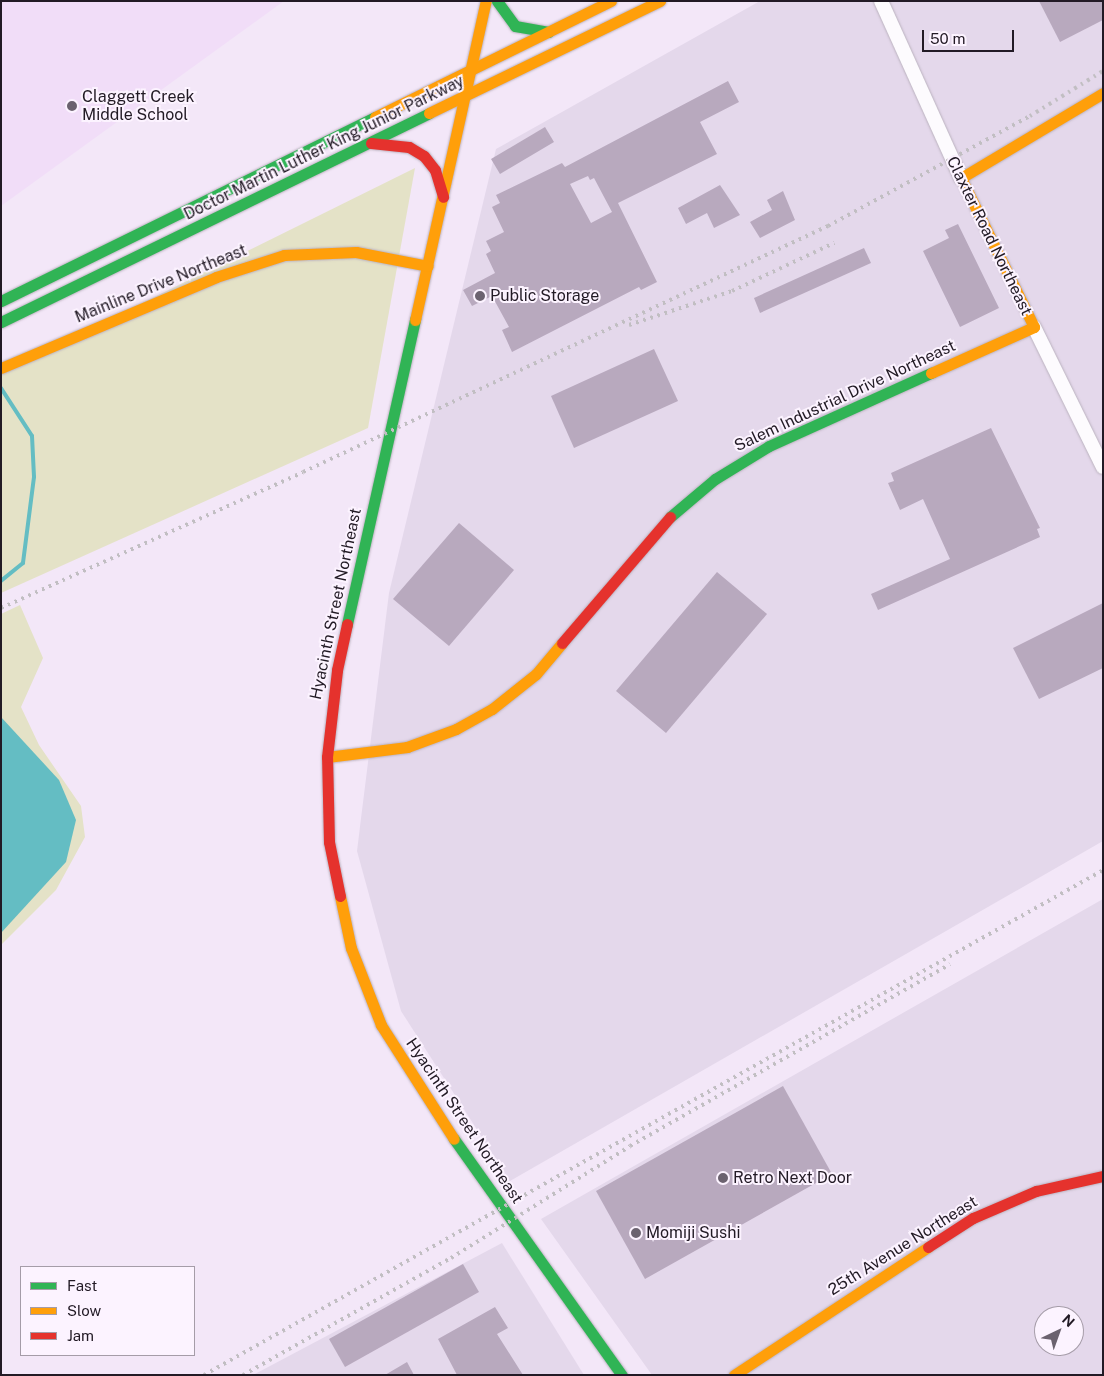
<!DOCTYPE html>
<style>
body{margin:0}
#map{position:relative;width:1104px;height:1376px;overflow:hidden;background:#f3e7f8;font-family:"Public Sans",sans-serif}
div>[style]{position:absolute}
.industrial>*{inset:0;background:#e4d8eb}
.built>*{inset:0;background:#f1ddf8}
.green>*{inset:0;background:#e4e2c7}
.water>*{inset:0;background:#64bdc3}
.stream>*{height:4px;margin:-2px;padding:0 2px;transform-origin:2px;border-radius:2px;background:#64bdc3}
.building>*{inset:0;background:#b8a9be}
.roads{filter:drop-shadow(0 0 1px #bbb2bf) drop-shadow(0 0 1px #bbb2bf)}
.street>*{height:14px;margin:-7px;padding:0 7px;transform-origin:7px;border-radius:7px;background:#fdfbfe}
.fast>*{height:11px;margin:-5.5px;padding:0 5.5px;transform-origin:5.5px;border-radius:5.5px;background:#30b455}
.slow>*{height:11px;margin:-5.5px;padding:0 5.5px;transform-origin:5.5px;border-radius:5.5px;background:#ff9f0a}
.jam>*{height:11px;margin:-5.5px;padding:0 5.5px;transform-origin:5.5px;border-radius:5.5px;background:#e5322d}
.rail>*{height:4px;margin-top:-2px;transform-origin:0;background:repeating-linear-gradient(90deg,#c1bec2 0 2.5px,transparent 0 7.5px)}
.dots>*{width:14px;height:14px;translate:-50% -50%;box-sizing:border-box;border:2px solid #fcf3ff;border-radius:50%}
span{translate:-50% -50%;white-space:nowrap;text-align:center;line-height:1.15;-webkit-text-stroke:4px #fcf3ff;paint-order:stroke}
.poi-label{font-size:16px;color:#221a25}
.left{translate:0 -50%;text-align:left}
.street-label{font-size:16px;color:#221a25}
.frame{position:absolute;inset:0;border:2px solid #221a25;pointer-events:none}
.legend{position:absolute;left:20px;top:1266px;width:175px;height:90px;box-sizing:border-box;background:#fcf3ff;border:1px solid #a59ca8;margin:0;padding:6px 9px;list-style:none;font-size:15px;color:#221a25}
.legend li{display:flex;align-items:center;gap:10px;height:25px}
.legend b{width:25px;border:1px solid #a59ca8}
.north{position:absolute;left:1034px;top:1306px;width:50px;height:50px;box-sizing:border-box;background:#fcf3ff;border:1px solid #a59ca8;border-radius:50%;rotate:42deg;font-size:14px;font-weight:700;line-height:20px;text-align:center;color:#221a25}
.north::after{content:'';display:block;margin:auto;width:18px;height:22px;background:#6b626f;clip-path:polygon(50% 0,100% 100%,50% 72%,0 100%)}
.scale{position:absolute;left:922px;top:30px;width:92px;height:22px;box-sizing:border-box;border:2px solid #221a25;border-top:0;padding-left:6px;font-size:15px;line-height:18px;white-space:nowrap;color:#221a25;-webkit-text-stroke:4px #fcf3ff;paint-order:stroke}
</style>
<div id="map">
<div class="industrial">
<div style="clip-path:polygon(760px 1px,1103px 1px,1103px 841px,510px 1181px,401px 1011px,357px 851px,389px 593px,496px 149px)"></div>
<div style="clip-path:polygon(evenodd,1103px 899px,1103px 1375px,652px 1375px,541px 1219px,1103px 899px,1044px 1316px,1074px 1316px,1074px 1346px,1044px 1346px,1044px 1316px)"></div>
<div style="clip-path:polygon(502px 1243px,584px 1375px,253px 1375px)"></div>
</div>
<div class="built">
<div style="clip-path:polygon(1px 1px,284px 1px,1px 206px)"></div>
</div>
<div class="green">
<div style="clip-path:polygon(415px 168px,368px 428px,1px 593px,1px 373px)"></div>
<div style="clip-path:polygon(20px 605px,43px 658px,21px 707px,39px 745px,81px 806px,85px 837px,56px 890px,1px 945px,1px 614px)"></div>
</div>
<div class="water">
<div style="clip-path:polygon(1px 717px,59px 780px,76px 820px,66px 862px,1px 933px)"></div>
</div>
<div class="stream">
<div style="left:1px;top:388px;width:57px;rotate:57.1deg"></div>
<div style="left:32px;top:436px;width:41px;rotate:87.2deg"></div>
<div style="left:34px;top:477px;width:87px;rotate:97.3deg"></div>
<div style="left:23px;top:563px;width:28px;rotate:141deg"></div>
</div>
<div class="building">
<div style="clip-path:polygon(1039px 1px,1103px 1px,1103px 20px,1060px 42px)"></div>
<div style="clip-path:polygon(evenodd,728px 81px,739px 102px,700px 122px,717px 154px,618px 203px,657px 282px,641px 290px,639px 287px,512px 352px,502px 330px,509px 327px,492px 296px,472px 306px,463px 290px,495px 273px,486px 254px,491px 251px,486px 241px,504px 232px,492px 207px,500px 203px,496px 195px,562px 163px,565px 167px,728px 81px,588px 176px,590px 180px,594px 178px,612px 212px,591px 223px,570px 184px,588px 176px)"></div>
<div style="clip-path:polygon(545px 127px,554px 142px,500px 174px,491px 159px)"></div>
<div style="clip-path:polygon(720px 185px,740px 215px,714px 228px,707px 213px,686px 224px,678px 208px)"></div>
<div style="clip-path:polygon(783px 191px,795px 220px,760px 238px,750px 222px,772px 210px,767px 200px)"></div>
<div style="clip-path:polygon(958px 224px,999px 308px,960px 327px,923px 251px,949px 238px,945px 230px)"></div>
<div style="clip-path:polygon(864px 248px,871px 263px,760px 313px,754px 298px)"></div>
<div style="clip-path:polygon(654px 349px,678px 401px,574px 448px,551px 396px)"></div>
<div style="clip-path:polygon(991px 428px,1040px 528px,1037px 529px,1040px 537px,878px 610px,871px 594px,950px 559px,923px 499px,900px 510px,888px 483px,894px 481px,891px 473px)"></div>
<div style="clip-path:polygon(459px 523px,514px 570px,449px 646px,393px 599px)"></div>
<div style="clip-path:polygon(717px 572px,767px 614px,666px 733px,616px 691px)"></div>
<div style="clip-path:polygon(1103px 603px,1103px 668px,1039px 699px,1013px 648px)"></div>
<div style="clip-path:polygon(783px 1086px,832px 1174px,645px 1279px,596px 1191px)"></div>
<div style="clip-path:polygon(463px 1264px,479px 1292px,345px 1367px,329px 1339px)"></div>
<div style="clip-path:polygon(495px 1307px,508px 1328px,497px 1334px,523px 1375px,457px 1375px,438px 1339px)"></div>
<div style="clip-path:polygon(407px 1362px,414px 1375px,385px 1375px)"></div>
</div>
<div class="roads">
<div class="street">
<div style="left:881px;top:1px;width:194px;rotate:65.7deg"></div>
<div style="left:1034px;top:327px;width:156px;rotate:63.8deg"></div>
</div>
<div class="fast">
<div style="left:497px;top:1px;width:31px;rotate:54deg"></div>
<div style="left:515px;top:26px;width:34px;rotate:10deg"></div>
<div style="left:1px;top:301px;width:417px;rotate:-26.2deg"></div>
<div style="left:1px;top:322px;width:476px;rotate:-26deg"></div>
<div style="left:670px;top:517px;width:59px;rotate:-40.2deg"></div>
<div style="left:715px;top:479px;width:63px;rotate:-31.4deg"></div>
<div style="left:769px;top:446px;width:178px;rotate:-24.3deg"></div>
<div style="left:347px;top:624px;width:312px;rotate:-77.4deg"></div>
<div style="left:454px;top:1139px;width:290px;rotate:54.6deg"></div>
</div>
<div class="slow">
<div style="left:429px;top:113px;width:257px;rotate:-25.9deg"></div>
<div style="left:375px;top:117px;width:263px;rotate:-26.2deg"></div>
<div style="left:415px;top:320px;width:327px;rotate:-77.5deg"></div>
<div style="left:1px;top:368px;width:233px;rotate:-22.9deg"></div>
<div style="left:216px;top:277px;width:71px;rotate:-17.9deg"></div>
<div style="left:284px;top:255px;width:72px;rotate:-2.4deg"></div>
<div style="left:356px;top:252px;width:73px;rotate:11deg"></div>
<div style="left:931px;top:373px;width:113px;rotate:-24.1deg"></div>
<div style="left:1034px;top:327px;width:166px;rotate:-116.1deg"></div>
<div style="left:961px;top:178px;width:165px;rotate:-30.9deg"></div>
<div style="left:327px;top:757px;width:81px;rotate:-7.1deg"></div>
<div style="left:407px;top:747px;width:52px;rotate:-20.2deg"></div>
<div style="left:456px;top:729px;width:41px;rotate:-29.1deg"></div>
<div style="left:492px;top:709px;width:56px;rotate:-38.5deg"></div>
<div style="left:536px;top:674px;width:40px;rotate:-50deg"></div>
<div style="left:340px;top:896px;width:53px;rotate:78.1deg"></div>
<div style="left:351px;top:948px;width:83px;rotate:68.7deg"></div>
<div style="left:381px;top:1025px;width:135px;rotate:57.4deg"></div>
<div style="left:734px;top:1375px;width:232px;rotate:-33.4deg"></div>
</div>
<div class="jam">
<div style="left:371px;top:143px;width:38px;rotate:6deg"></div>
<div style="left:409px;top:147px;width:17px;rotate:31deg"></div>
<div style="left:424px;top:156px;width:18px;rotate:52deg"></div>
<div style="left:435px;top:170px;width:28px;rotate:73deg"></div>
<div style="left:562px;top:643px;width:166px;rotate:-49.4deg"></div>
<div style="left:340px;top:896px;width:55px;rotate:-101.5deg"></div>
<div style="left:329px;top:842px;width:85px;rotate:-91.3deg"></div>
<div style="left:327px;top:757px;width:88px;rotate:-83.4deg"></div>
<div style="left:337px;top:670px;width:47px;rotate:-77.7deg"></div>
<div style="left:928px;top:1247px;width:54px;rotate:-32.8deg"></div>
<div style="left:973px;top:1218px;width:69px;rotate:-23.2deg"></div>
<div style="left:1036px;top:1191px;width:69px;rotate:-12.6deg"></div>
</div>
</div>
<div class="rail">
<div style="left:629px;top:325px;width:108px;rotate:-18.3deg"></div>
<div style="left:732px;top:291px;width:113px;rotate:-25.2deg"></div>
<div style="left:1px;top:608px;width:331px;rotate:-24.2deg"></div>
<div style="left:303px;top:472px;width:580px;rotate:-25.11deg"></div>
<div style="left:828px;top:226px;width:230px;rotate:-28.6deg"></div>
<div style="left:1030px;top:116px;width:86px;rotate:-31.7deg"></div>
<div style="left:204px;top:1375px;width:1031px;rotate:-29.32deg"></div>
<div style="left:243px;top:1375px;width:239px;rotate:-29.4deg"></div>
<div style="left:451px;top:1258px;width:211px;rotate:-32deg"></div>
<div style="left:630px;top:1146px;width:368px;rotate:-29.6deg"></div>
</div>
<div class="dots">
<div style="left:72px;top:106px;background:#6b626f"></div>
<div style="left:480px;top:296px;background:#6b626f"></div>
<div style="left:723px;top:1178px;background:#6b626f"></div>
<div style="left:636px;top:1233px;background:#6b626f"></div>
</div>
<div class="poi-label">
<span class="left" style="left:82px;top:106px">Claggett Creek<br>Middle School</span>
<span class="left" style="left:490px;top:296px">Public Storage</span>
<span class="left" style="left:733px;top:1178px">Retro Next Door</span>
<span class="left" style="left:646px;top:1233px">Momiji Sushi</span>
</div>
<div class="street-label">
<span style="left:324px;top:148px;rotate:-26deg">Doctor Martin Luther King Junior Parkway</span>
<span style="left:989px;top:236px;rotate:64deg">Claxter Road Northeast</span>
<span style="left:161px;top:284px;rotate:-22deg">Mainline Drive Northeast</span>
<span style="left:845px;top:396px;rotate:-25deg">Salem Industrial Drive Northeast</span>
<span style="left:336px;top:604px;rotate:-78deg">Hyacinth Street Northeast</span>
<span style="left:464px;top:1121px;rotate:56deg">Hyacinth Street Northeast</span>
<span style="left:903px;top:1246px;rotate:-32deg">25th Avenue Northeast</span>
</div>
<div class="frame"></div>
<ul class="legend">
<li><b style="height:6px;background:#30b455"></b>Fast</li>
<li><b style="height:6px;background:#ff9f0a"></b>Slow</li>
<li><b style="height:6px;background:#e5322d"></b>Jam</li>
</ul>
<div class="north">N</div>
<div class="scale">50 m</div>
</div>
